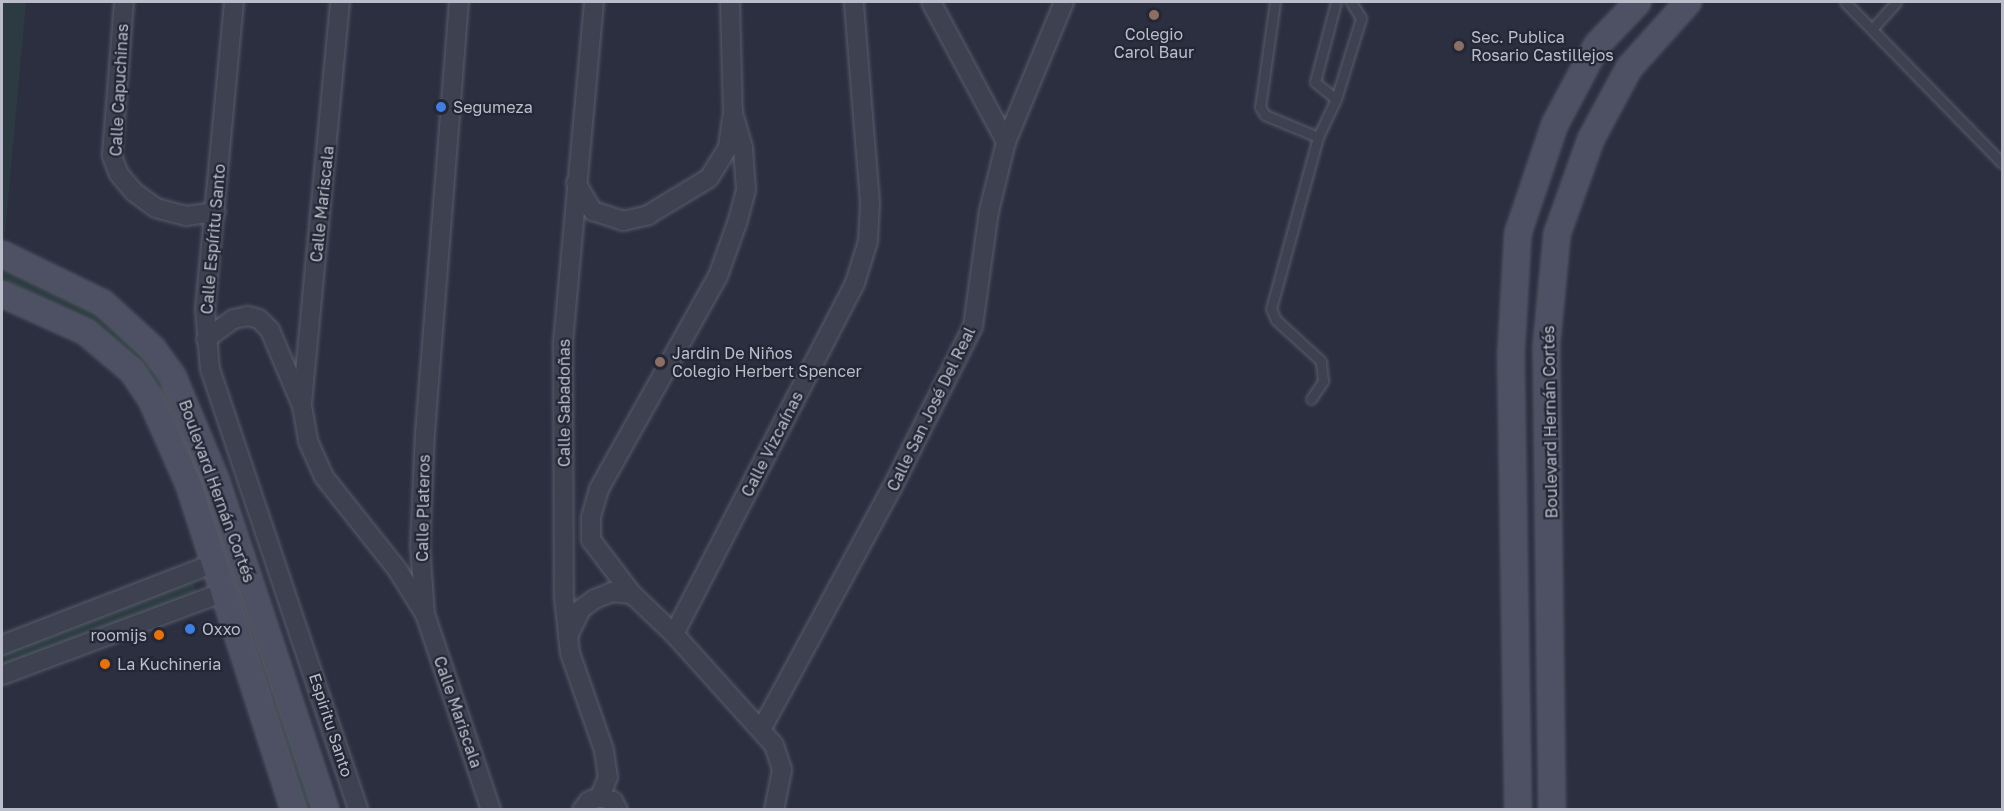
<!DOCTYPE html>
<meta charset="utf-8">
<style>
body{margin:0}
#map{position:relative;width:2004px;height:811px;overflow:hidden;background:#2b2f40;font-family:"Golos Text",sans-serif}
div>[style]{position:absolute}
.green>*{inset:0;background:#2c3b41}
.roads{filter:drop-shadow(0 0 2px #595d6b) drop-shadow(0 0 2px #595d6b)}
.lane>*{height:9px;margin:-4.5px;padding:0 4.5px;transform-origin:4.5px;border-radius:4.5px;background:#3e4250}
.street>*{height:18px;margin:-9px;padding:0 9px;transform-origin:9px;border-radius:9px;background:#3e4250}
.secondary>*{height:24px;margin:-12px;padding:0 12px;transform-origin:12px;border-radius:12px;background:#4d5163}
.dots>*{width:16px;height:16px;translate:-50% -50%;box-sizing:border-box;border:3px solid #232736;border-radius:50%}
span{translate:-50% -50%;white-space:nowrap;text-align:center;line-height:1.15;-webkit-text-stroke:4.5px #232736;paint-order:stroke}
.poi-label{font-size:16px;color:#bbbeca}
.left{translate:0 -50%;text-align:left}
.right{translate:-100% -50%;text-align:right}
.street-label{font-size:16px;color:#bbbeca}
.frame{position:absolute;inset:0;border:3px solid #bbbeca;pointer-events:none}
</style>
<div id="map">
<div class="green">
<div style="clip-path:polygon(2px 2px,26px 2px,3px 255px,2px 254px)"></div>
<div style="clip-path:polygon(2px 260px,98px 305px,168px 376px,325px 809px,299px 809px,195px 481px,85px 321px,2px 278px)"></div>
<div style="clip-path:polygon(191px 577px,197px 593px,2px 671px,2px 652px)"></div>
</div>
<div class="roads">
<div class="lane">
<div style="left:1275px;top:2px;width:106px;rotate:98.1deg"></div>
<div style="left:1260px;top:107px;width:9px;rotate:58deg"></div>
<div style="left:1265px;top:115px;width:57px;rotate:22.5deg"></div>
<div style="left:1845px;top:2px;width:225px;rotate:45.7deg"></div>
<div style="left:1872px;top:29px;width:36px;rotate:-48deg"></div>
<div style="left:1336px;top:99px;width:27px;rotate:-141deg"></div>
<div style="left:1315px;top:82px;width:83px;rotate:-75.3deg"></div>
<div style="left:1311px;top:399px;width:22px;rotate:-56deg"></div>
<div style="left:1323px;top:381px;width:20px;rotate:-96deg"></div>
<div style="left:1321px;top:361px;width:61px;rotate:-137.7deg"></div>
<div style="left:1276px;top:320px;width:12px;rotate:-114deg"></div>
<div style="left:1271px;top:309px;width:178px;rotate:-74.7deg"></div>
<div style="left:1318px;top:137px;width:42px;rotate:-64.7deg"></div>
<div style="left:1336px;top:99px;width:85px;rotate:-72.8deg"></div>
<div style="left:1361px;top:18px;width:19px;rotate:-122deg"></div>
</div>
<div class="street">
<div style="left:124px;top:2px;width:154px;rotate:94.5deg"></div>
<div style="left:112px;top:156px;width:19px;rotate:69deg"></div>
<div style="left:119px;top:174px;width:23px;rotate:50deg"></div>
<div style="left:134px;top:192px;width:27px;rotate:36deg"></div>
<div style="left:156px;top:208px;width:31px;rotate:15deg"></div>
<div style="left:186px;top:216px;width:30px;rotate:-8deg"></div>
<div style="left:234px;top:2px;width:309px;rotate:95.4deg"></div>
<div style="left:205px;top:310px;width:59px;rotate:85.2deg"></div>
<div style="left:210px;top:369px;width:465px;rotate:71.4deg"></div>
<div style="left:594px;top:2px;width:343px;rotate:95.2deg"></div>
<div style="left:563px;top:344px;width:254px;rotate:89.8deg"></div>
<div style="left:564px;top:598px;width:55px;rotate:83.8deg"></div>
<div style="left:570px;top:653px;width:103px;rotate:70.7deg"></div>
<div style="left:604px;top:750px;width:27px;rotate:82deg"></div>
<div style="left:608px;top:777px;width:22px;rotate:112deg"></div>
<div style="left:730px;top:2px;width:111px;rotate:88.5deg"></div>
<div style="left:733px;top:113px;width:36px;rotate:74deg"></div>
<div style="left:743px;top:148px;width:42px;rotate:85.9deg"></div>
<div style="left:746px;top:190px;width:34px;rotate:105deg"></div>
<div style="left:737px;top:223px;width:56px;rotate:109.7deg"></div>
<div style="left:718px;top:276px;width:244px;rotate:119.2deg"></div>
<div style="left:599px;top:489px;width:29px;rotate:106deg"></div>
<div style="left:591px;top:517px;width:23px;rotate:90deg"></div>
<div style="left:591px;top:540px;width:68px;rotate:52.8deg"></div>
<div style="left:632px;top:594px;width:58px;rotate:43.6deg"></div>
<div style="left:674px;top:634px;width:149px;rotate:48deg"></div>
<div style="left:774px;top:745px;width:26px;rotate:72deg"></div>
<div style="left:782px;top:770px;width:41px;rotate:101.3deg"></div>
<div style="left:931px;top:2px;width:159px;rotate:61.8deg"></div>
<div style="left:576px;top:183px;width:33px;rotate:59deg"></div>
<div style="left:593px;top:211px;width:32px;rotate:18deg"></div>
<div style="left:623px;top:221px;width:26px;rotate:-13deg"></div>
<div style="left:648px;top:215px;width:71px;rotate:-31.2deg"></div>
<div style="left:709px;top:178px;width:36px;rotate:-58deg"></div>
<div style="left:728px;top:147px;width:29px;rotate:-82deg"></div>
<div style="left:206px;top:339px;width:34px;rotate:-36deg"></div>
<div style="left:234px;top:319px;width:14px;rotate:-12deg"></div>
<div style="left:248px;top:316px;width:11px;rotate:15deg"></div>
<div style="left:259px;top:319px;width:16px;rotate:45deg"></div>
<div style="left:270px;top:330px;width:82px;rotate:67.2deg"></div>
<div style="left:302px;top:406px;width:36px;rotate:80deg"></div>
<div style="left:308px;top:441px;width:39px;rotate:66deg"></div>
<div style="left:324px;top:477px;width:117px;rotate:51.6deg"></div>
<div style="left:397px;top:569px;width:53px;rotate:58.1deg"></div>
<div style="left:425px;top:614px;width:207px;rotate:71.4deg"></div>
<div style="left:302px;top:404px;width:404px;rotate:-84.6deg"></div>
<div style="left:425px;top:614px;width:68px;rotate:-94.2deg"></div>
<div style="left:420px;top:546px;width:113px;rotate:-87.5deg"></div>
<div style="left:425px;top:433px;width:432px;rotate:-85.5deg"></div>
<div style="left:674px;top:634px;width:395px;rotate:-62.7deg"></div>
<div style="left:855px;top:283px;width:44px;rotate:-72.8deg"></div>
<div style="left:868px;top:241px;width:38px;rotate:-87deg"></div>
<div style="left:870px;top:203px;width:202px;rotate:-94.6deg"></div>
<div style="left:568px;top:636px;width:30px;rotate:-64deg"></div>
<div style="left:581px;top:609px;width:17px;rotate:-36deg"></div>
<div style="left:595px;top:599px;width:18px;rotate:-22deg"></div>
<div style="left:612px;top:592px;width:20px;rotate:6deg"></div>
<div style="left:2px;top:645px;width:227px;rotate:-21.1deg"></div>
<div style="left:2px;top:675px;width:237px;rotate:-20.5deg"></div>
<div style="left:762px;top:728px;width:273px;rotate:-61.6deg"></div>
<div style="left:892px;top:488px;width:181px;rotate:-63.4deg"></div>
<div style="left:973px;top:326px;width:116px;rotate:-82.1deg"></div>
<div style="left:989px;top:211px;width:71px;rotate:-76.2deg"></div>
<div style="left:1006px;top:142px;width:152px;rotate:-67.5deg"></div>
<div style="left:582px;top:810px;width:11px;rotate:-52deg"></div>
<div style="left:589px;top:801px;width:12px;rotate:-20deg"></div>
<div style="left:600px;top:797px;width:14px;rotate:17deg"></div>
<div style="left:613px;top:801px;width:10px;rotate:61deg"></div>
</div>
<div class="secondary">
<div style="left:2px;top:254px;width:112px;rotate:25.9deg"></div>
<div style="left:103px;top:303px;width:68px;rotate:42.6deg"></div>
<div style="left:153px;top:349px;width:34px;rotate:54deg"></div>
<div style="left:173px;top:377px;width:112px;rotate:67.3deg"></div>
<div style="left:216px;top:480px;width:348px;rotate:71.6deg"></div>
<div style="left:2px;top:294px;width:92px;rotate:24.3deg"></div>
<div style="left:86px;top:332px;width:60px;rotate:40.3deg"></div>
<div style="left:132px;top:371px;width:34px;rotate:56deg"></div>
<div style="left:151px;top:399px;width:94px;rotate:66.2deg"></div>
<div style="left:189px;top:485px;width:342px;rotate:72.1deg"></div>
<div style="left:1518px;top:810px;width:457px;rotate:-90.9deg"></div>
<div style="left:1511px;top:353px;width:120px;rotate:-86.7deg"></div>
<div style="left:1518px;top:233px;width:115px;rotate:-71.3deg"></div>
<div style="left:1555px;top:124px;width:89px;rotate:-62deg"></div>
<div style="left:1597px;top:45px;width:59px;rotate:-46.4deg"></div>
<div style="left:1552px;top:810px;width:461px;rotate:-90.7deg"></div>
<div style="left:1546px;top:349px;width:116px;rotate:-84.5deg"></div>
<div style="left:1557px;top:234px;width:101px;rotate:-70.3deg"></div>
<div style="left:1591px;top:139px;width:81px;rotate:-61.8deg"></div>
<div style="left:1629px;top:68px;width:89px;rotate:-48.2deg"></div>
</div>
</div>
<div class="dots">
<div style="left:1154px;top:15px;background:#8d6e63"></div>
<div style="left:1459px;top:46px;background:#8d6e63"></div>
<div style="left:441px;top:107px;background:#3f7fe0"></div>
<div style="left:660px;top:362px;background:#8d6e63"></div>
<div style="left:190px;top:629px;background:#3f7fe0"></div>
<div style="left:159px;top:635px;background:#e8710a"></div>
<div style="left:105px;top:664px;background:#e8710a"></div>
</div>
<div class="poi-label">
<span style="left:1154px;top:43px">Colegio<br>Carol Baur</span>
<span class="left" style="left:1471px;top:46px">Sec. Publica<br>Rosario Castillejos</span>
<span class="left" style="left:453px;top:107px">Segumeza</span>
<span class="left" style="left:672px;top:362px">Jardin De Niños<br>Colegio Herbert Spencer</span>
<span class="left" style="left:202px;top:629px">Oxxo</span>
<span class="right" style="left:147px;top:635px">roomijs</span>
<span class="left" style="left:117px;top:664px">La Kuchineria</span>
</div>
<div class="street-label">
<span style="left:119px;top:90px;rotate:-87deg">Calle Capuchinas</span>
<span style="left:322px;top:204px;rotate:-84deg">Calle Mariscala</span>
<span style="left:213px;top:239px;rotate:-85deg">Calle Espíritu Santo</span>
<span style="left:564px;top:403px;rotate:-90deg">Calle Sabadoñas</span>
<span style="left:931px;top:409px;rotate:-64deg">Calle San José Del Real</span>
<span style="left:1550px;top:422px;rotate:-91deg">Boulevard Hernán Cortés</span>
<span style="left:772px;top:444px;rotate:-63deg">Calle Vizcaínas</span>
<span style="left:217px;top:491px;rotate:70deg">Boulevard Hernán Cortés</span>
<span style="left:423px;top:508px;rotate:-89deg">Calle Plateros</span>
<span style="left:458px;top:712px;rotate:71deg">Calle Mariscala</span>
<span style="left:331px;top:725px;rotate:72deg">Espiritu Santo</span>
</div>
<div class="frame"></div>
</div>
